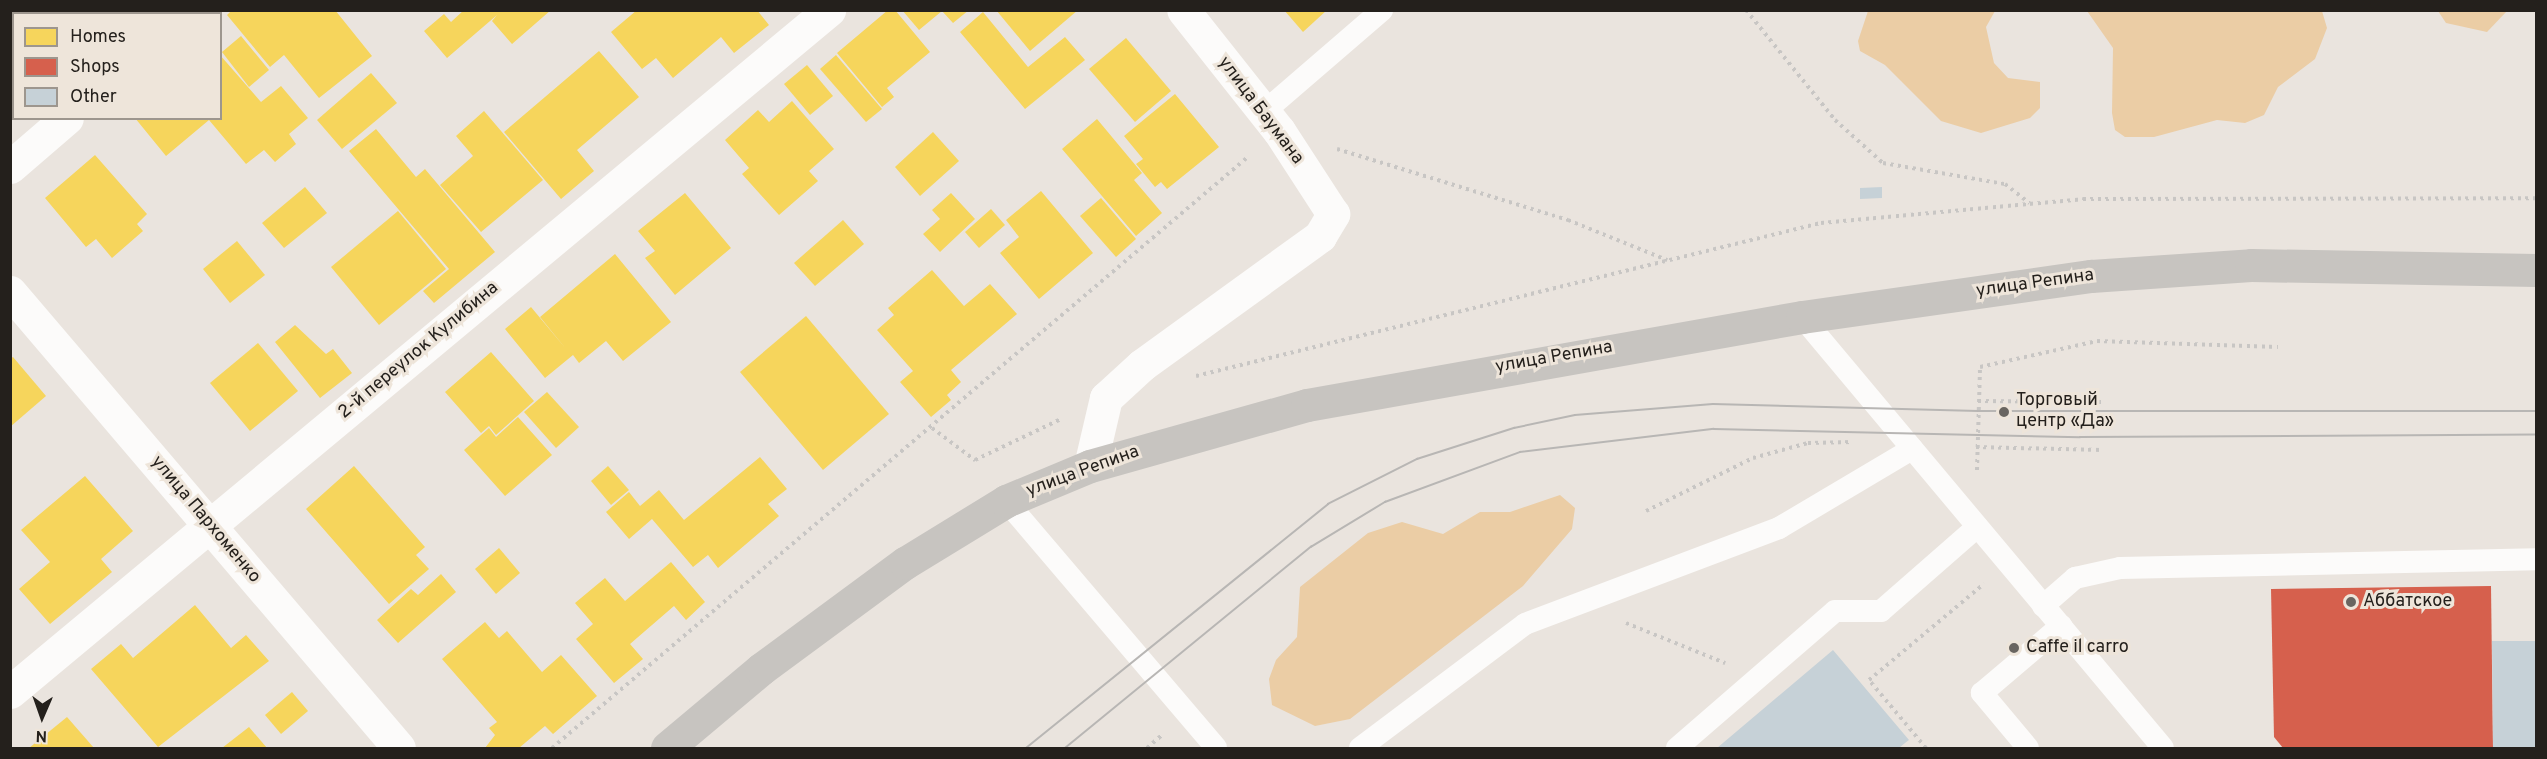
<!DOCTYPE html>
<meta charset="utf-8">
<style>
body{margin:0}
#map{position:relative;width:2547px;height:759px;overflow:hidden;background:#eae4de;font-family:Overpass,sans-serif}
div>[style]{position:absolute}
.green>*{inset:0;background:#ebcda5}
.homes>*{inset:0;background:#f6d55c}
.shops>*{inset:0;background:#d6604d}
.building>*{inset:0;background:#c6d1d7}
.path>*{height:4px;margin-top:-2px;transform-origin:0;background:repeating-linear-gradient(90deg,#c8c6c4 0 3px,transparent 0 7.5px)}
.lane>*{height:22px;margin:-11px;padding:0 11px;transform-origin:11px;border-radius:11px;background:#fcfbfa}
.street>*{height:33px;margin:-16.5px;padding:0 16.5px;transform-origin:16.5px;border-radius:16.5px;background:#fcfbfa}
.secondary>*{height:33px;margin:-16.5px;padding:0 16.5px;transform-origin:16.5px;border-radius:16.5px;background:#c7c4c0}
.tram>*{height:1.5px;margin:-0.75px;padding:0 0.75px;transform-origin:0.75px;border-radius:0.75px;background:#b8b6b4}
.dots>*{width:16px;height:16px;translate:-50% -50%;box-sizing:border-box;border:3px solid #eee5da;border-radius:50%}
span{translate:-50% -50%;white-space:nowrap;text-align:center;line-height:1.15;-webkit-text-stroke:6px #eee5da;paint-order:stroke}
.street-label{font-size:18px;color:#24201c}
.poi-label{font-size:18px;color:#24201c}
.left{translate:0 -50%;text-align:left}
.frame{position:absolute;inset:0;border:12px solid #24201c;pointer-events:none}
.legend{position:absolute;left:12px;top:12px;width:210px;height:108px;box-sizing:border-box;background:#eee5da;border:2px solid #9d968e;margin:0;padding:8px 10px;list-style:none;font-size:18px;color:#24201c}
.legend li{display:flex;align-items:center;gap:12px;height:30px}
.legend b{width:30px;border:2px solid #9d968e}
.north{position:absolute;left:12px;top:687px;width:60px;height:60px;-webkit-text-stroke:4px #eee5da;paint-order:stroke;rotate:182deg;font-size:16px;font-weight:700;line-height:24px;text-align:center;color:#24201c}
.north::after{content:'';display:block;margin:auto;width:21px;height:27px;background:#24201c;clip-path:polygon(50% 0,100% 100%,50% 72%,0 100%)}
</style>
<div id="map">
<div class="green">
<div style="clip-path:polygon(1868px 11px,1995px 11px,1986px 27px,1994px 63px,2008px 78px,2040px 82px,2040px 108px,2030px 118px,1981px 133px,1941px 121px,1885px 65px,1860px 51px,1858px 41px)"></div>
<div style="clip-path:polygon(2087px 11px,2322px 11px,2327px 28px,2315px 59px,2278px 87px,2264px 115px,2245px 123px,2217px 120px,2154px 137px,2125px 137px,2115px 130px,2112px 113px,2113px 48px)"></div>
<div style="clip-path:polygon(2438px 11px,2507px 11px,2487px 32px,2446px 23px)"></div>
<div style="clip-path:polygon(1560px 495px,1575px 508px,1572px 529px,1523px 586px,1350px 719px,1315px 726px,1272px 705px,1269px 679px,1276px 660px,1297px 637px,1300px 587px,1368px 533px,1402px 522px,1443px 534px,1480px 512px,1510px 512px)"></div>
</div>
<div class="homes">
<div style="clip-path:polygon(32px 10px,61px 10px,64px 14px,34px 14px)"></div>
<div style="clip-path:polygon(90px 10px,116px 10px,113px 14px)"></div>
<div style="clip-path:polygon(232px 10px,335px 10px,372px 56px,319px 98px,284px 55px,270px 67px,227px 15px)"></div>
<div style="clip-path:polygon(464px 10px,551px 10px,512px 44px,492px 21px,497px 15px,447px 58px,424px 31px,444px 14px,451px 22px)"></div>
<div style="clip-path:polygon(637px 10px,757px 10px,769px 25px,734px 53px,721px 37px,673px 78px,656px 58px,642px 69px,611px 32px)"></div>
<div style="clip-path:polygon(888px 10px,895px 10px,930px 52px,887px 88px,894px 97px,882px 107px,837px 53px)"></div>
<div style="clip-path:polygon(902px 10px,969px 10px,953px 23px,942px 11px,919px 30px)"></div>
<div style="clip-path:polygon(996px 10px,1078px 10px,1030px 51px)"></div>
<div style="clip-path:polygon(1284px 10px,1327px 10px,1303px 32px)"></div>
<div style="clip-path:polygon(16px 11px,14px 100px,10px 102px,10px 16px)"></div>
<div style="clip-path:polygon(983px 12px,1028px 67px,1065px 37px,1085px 60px,1025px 109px,960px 32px)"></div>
<div style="clip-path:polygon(241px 36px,269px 70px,249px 87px,222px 52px)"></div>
<div style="clip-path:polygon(1126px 38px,1171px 91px,1135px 122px,1089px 69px)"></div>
<div style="clip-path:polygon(599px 51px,639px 97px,577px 150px,594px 171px,561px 199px,504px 132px)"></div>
<div style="clip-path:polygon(220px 55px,261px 102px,281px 86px,308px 118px,289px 134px,296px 144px,275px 162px,264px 150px,246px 164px,209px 120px,166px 156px,135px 118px,220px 118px)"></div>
<div style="clip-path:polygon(836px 55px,882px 109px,866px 122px,820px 69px)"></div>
<div style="clip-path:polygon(807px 65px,833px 96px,810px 115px,784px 84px)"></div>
<div style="clip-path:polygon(371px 73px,397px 103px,342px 149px,317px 120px)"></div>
<div style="clip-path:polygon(1175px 94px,1219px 147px,1167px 189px,1161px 182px,1155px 187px,1136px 164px,1143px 159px,1124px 136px)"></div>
<div style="clip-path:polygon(792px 101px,834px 149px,809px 171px,818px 181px,779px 215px,742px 174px,749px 168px,725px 140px,758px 110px,769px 122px)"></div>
<div style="clip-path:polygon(484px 111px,543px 180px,481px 232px,440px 185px,473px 156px,456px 136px)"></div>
<div style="clip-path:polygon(1097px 119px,1142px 173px,1134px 180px,1162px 213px,1136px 236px,1062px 149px)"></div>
<div style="clip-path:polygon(376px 129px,416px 177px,425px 169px,495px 252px,434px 303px,423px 291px,449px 269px,349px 151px)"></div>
<div style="clip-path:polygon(933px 132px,959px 161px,920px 196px,895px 167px)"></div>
<div style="clip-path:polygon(95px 155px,147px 214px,137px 224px,143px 231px,112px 258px,96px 239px,86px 247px,45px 198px)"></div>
<div style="clip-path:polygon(305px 187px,327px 213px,284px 248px,262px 223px)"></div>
<div style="clip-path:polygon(1041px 191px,1093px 253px,1039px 299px,1000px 253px,1019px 237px,1006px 220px)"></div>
<div style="clip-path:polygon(685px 193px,731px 248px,675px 295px,645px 258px,655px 251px,638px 231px)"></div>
<div style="clip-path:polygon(951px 193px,975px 219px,940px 252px,923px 234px,940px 219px,932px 210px)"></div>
<div style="clip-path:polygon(1101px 198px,1136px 239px,1116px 257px,1080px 216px)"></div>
<div style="clip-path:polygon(991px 209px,1005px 225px,979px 248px,965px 232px)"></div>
<div style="clip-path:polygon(398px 211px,446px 269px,379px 325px,331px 267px)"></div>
<div style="clip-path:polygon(843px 220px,864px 244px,815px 286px,794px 263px)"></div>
<div style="clip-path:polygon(237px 241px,265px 275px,230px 303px,203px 269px)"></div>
<div style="clip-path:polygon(615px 254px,671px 322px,623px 361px,606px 341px,579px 363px,573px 355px,545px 378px,505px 329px,531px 307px,566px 349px,540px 317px)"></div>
<div style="clip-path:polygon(932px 270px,964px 306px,990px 284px,1017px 314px,951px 370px,961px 382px,947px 395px,951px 400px,931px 417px,900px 382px,913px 371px,877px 330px,894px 315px,888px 308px)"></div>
<div style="clip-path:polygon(806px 316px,889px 414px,823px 470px,740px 372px)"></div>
<div style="clip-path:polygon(295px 325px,326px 354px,333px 349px,352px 373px,320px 398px,275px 342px)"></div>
<div style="clip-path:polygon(258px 343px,298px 391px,250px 431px,210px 383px)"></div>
<div style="clip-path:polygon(491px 352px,534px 401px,496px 435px,489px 426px,481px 433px,445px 392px)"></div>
<div style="clip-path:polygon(13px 357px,46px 396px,10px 427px,10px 359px)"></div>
<div style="clip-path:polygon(547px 392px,579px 427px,556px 448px,524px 412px)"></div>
<div style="clip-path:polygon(518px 417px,552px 455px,505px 496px,464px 450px,489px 428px,496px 437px)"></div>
<div style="clip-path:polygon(760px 457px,787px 489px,768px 504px,779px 516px,718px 568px,708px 555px,693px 567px,652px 519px,629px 539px,606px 512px,629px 492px,640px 506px,659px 490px,684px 520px)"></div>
<div style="clip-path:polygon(354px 466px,425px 547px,416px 555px,429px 569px,389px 604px,306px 509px)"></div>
<div style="clip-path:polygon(608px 466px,629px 490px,611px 505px,591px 481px)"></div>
<div style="clip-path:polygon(85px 476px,133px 531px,101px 559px,112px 572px,50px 624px,19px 589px,50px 562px,21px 530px)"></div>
<div style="clip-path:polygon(499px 548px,520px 573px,496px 594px,475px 569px)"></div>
<div style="clip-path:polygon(671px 562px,705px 602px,686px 620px,674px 606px,630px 644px,643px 659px,614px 683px,576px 639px,593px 624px,575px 603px,605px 578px,625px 601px)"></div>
<div style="clip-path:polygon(441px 574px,456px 592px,398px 643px,377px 620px,411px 589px,418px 595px)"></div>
<div style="clip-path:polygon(195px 605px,231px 648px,246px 635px,269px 661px,158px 747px,91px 669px,121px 644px,133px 658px)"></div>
<div style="clip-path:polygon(485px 622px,499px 638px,507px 631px,542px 672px,561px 655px,597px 696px,553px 734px,545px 726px,519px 748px,485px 748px,495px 735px,489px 728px,497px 722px,442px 659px)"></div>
<div style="clip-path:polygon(292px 692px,308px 711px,281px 734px,265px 715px)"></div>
<div style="clip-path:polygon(67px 717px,94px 748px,29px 748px)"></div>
<div style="clip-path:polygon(249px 727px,267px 748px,222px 748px)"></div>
</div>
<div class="shops">
<div style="clip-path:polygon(2491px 586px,2493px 748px,2283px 748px,2274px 737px,2271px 589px)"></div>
</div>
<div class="building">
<div style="clip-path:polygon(1882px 187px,1882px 198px,1860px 199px,1860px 188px)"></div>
<div style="clip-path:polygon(2492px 641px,2536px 641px,2536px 748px,2493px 748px)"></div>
<div style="clip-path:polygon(1833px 650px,1909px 740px,1905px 743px,1899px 748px,1717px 748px)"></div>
</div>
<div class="path">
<div style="left:1746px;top:10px;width:141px;rotate:51deg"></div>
<div style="left:1835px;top:120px;width:64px;rotate:41.9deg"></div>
<div style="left:1883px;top:163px;width:124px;rotate:9.8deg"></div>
<div style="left:2005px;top:184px;width:31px;rotate:38deg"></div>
<div style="left:1337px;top:149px;width:242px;rotate:17.1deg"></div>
<div style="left:1568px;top:220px;width:107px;rotate:22deg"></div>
<div style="left:1196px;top:376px;width:643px;rotate:-13.76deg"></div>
<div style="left:1821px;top:223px;width:263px;rotate:-5.2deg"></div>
<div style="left:2083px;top:199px;width:453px;rotate:-0.1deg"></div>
<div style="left:1978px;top:401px;width:126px;rotate:0.5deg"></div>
<div style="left:932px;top:428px;width:54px;rotate:36.7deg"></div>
<div style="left:975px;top:460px;width:95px;rotate:-25.5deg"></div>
<div style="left:1976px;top:447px;width:126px;rotate:1.4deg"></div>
<div style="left:1977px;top:470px;width:103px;rotate:-88.3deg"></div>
<div style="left:1980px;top:367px;width:120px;rotate:-12.5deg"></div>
<div style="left:2097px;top:341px;width:181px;rotate:1.9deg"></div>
<div style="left:1646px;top:511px;width:119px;rotate:-26.4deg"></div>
<div style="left:1753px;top:458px;width:57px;rotate:-15.3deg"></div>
<div style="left:1808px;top:443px;width:45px;rotate:-1.3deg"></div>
<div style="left:1626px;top:623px;width:107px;rotate:22deg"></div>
<div style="left:552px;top:748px;width:914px;rotate:-40.34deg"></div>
<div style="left:1147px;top:748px;width:20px;rotate:-41deg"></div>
<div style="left:1926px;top:748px;width:89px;rotate:-130deg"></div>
<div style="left:1869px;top:680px;width:150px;rotate:-39.9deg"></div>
</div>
<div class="lane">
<div style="left:1264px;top:112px;width:156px;rotate:-40.8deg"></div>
<div style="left:1802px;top:317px;width:562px;rotate:50.05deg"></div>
<div style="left:1006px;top:501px;width:324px;rotate:49.6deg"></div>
<div style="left:2043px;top:606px;width:43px;rotate:-41.2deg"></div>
<div style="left:2075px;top:578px;width:46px;rotate:-12.5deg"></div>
<div style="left:2120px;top:568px;width:416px;rotate:-1.2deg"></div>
<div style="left:1360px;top:748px;width:206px;rotate:-36.9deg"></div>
<div style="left:1525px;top:624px;width:272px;rotate:-20.7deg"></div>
<div style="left:1779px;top:528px;width:155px;rotate:-30.7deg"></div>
<div style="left:1677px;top:748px;width:209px;rotate:-40.9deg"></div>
<div style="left:1835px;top:611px;width:46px"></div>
<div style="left:1881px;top:611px;width:128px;rotate:-41.2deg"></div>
<div style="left:2028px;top:748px;width:72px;rotate:-129.9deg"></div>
<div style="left:1982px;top:693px;width:104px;rotate:-40.3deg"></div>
</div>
<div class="street">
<div style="left:191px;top:14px;width:5px;rotate:-53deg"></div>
<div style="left:10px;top:167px;width:75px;rotate:-40.7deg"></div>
<div style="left:10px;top:292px;width:599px;rotate:49.53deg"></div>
<div style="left:1090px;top:466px;width:70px;rotate:-76.8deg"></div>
<div style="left:1106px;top:398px;width:49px;rotate:-42.5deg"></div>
<div style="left:1142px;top:365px;width:220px;rotate:-35.9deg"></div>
<div style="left:1320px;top:236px;width:26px;rotate:-59deg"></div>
<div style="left:1333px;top:214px;width:99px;rotate:-123deg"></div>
<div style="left:1279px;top:131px;width:154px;rotate:-128.4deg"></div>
<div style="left:10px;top:692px;width:1066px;rotate:-39.78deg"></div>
</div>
<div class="secondary">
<div style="left:667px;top:748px;width:123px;rotate:-40deg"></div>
<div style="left:761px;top:669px;width:179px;rotate:-36.4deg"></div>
<div style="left:905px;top:563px;width:119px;rotate:-31.5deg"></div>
<div style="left:1006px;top:501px;width:91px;rotate:-22.6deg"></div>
<div style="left:1090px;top:466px;width:225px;rotate:-15.7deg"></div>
<div style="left:1307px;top:405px;width:503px;rotate:-10.08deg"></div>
<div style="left:1802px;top:317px;width:292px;rotate:-8.1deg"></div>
<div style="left:2091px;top:276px;width:160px;rotate:-3.9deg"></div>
<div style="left:2251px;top:265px;width:285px;rotate:1deg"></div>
</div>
<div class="tram">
<div style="left:1026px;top:748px;width:388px;rotate:-38.9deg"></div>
<div style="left:1328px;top:504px;width:100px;rotate:-26.8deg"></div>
<div style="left:1417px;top:459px;width:102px;rotate:-17.7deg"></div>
<div style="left:1514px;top:428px;width:62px;rotate:-12deg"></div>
<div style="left:1575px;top:415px;width:138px;rotate:-4.6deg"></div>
<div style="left:1713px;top:404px;width:265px;rotate:1.5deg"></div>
<div style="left:1978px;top:411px;width:558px"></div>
<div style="left:1065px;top:748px;width:318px;rotate:-39.3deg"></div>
<div style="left:1311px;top:547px;width:87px;rotate:-31.3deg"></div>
<div style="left:1385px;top:502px;width:144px;rotate:-20.3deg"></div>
<div style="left:1520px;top:452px;width:195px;rotate:-6.8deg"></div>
<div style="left:1714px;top:429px;width:366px;rotate:1.3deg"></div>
<div style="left:2080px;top:437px;width:456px;rotate:-0.3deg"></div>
</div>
<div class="dots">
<div style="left:2004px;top:412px;background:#696560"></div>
<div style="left:2351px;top:602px;background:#696560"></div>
<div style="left:2014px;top:648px;background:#696560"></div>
</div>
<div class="street-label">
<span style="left:1260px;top:111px;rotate:53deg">улица Баумана</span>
<span style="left:2035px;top:284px;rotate:-8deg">улица Репина</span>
<span style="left:419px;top:351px;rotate:-40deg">2-й переулок Кулибина</span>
<span style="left:1554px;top:358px;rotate:-10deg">улица Репина</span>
<span style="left:1083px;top:472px;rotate:-20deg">улица Репина</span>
<span style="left:205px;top:520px;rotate:50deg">улица Пархоменко</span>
</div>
<div class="poi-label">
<span class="left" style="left:2016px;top:412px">Торговый<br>центр «Да»</span>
<span class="left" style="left:2363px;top:602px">Аббатское</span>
<span class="left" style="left:2026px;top:648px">Caffe il carro</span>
</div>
<div class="frame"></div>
<ul class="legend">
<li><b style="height:16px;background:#f6d55c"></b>Homes</li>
<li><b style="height:16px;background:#d6604d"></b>Shops</li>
<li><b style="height:16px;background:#c6d1d7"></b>Other</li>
</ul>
<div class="north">N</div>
</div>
